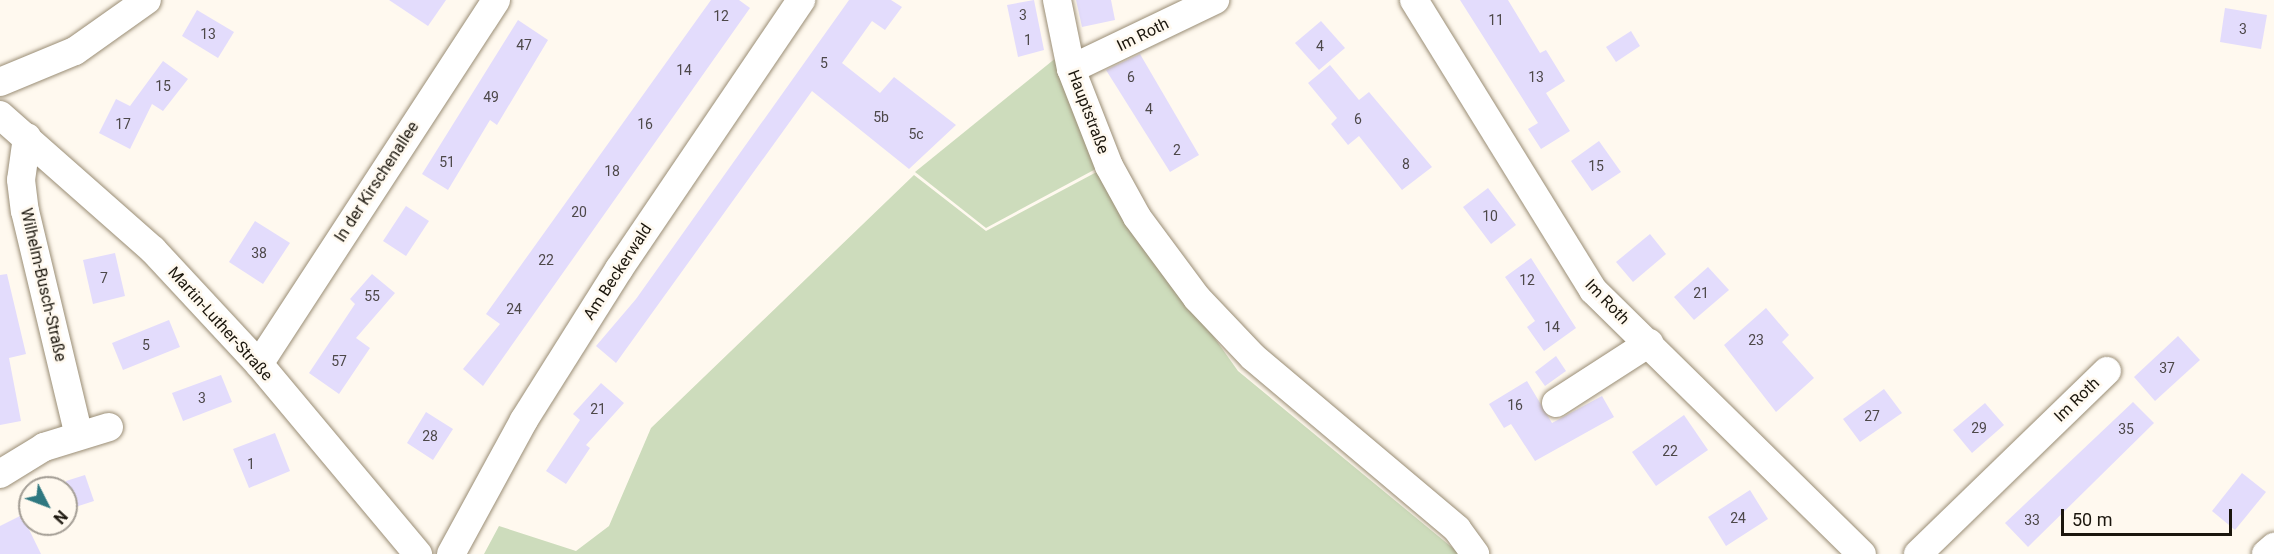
<!DOCTYPE html>
<meta charset="utf-8">
<style>
body{margin:0}
#map{position:relative;width:2274px;height:554px;overflow:hidden;background:#fff9ef;font-family:Roboto,sans-serif}
div>[style]{position:absolute}
.green>*{inset:0;background:#cddcbc}
.building>*{inset:0;background:#e3dcfc}
.roads{filter:drop-shadow(0 0 2px #9a8d75) drop-shadow(0 0 2px #9a8d75)}
.minor>*{height:28px;margin:-14px;padding:0 14px;transform-origin:14px;border-radius:14px;background:#fff}
span{translate:-50% -50%;white-space:nowrap;text-align:center;line-height:1.15;-webkit-text-stroke:5px #fff9ef;paint-order:stroke}
.number-label{font-size:14px;color:#4d4849}
.number-label span{-webkit-text-stroke-width:0}
.street-label{font-size:16px;color:#1b160d}
.north{position:absolute;left:18px;top:476px;width:60px;height:60px;box-sizing:border-box;background:#fff9ef;border:2px solid #a49e95;border-radius:50%;rotate:132deg;font-size:16px;font-weight:700;line-height:24px;text-align:center;color:#1b160d}
.north::after{content:'';display:block;margin:auto;width:21px;height:27px;background:#2f7880;clip-path:polygon(50% 0,100% 100%,50% 72%,0 100%)}
.scale{position:absolute;left:2061px;top:509px;width:171px;height:27px;box-sizing:border-box;border:3px solid #1b160d;border-top:0;padding-left:8px;font-size:18px;line-height:21px;white-space:nowrap;color:#1b160d;-webkit-text-stroke:4px #fff9ef;paint-order:stroke}
</style>
<div id="map">
<div class="green">
<div style="clip-path:polygon(1062px 53px,1105px 164px,986px 228px,915px 172px)"></div>
<div style="clip-path:polygon(1106px 167px,1133px 223px,1238px 371px,1460px 554px,484px 554px,499px 526px,576px 551px,609px 526px,651px 428px,914px 175px,986px 231px)"></div>
</div>
<div class="building">
<div style="clip-path:polygon(389px 0,446px 0,428px 26px)"></div>
<div style="clip-path:polygon(711px 0,739px 0,750px 8px,483px 386px,463px 369px,500px 324px,486px 314px)"></div>
<div style="clip-path:polygon(849px 0,891px 0,902px 7px,885px 30px,872px 21px,842px 63px,880px 93px,894px 77px,956px 125px,909px 169px,812px 91px,616px 363px,596px 346px,636px 299px)"></div>
<div style="clip-path:polygon(1034px 0,1044px 50px,1018px 57px,1007px 5px)"></div>
<div style="clip-path:polygon(1076px 0,1111px 0,1115px 20px,1082px 27px)"></div>
<div style="clip-path:polygon(1460px 0,1508px 0,1540px 53px,1546px 50px,1565px 81px,1546px 93px,1570px 131px,1541px 149px,1528px 129px,1538px 123px)"></div>
<div style="clip-path:polygon(2225px 8px,2267px 15px,2261px 49px,2220px 42px)"></div>
<div style="clip-path:polygon(197px 10px,234px 32px,218px 58px,182px 36px)"></div>
<div style="clip-path:polygon(518px 20px,548px 40px,497px 125px,490px 120px,448px 190px,422px 174px)"></div>
<div style="clip-path:polygon(1321px 21px,1345px 48px,1319px 70px,1295px 43px)"></div>
<div style="clip-path:polygon(1631px 31px,1640px 46px,1616px 62px,1606px 47px)"></div>
<div style="clip-path:polygon(1140px 54px,1199px 155px,1170px 172px,1106px 70px)"></div>
<div style="clip-path:polygon(163px 61px,188px 79px,163px 111px,152px 104px,130px 149px,99px 133px,116px 99px,130px 106px)"></div>
<div style="clip-path:polygon(1330px 65px,1359px 100px,1369px 92px,1432px 167px,1402px 190px,1359px 136px,1348px 145px,1331px 124px,1337px 118px,1308px 83px)"></div>
<div style="clip-path:polygon(1599px 141px,1621px 172px,1592px 191px,1571px 161px)"></div>
<div style="clip-path:polygon(1488px 188px,1516px 225px,1491px 244px,1463px 207px)"></div>
<div style="clip-path:polygon(406px 206px,429px 221px,406px 256px,383px 241px)"></div>
<div style="clip-path:polygon(255px 221px,290px 243px,263px 284px,229px 262px)"></div>
<div style="clip-path:polygon(1650px 234px,1666px 254px,1633px 282px,1616px 262px)"></div>
<div style="clip-path:polygon(115px 253px,125px 296px,93px 304px,83px 260px)"></div>
<div style="clip-path:polygon(1531px 258px,1576px 328px,1544px 351px,1527px 327px,1535px 321px,1505px 277px)"></div>
<div style="clip-path:polygon(1708px 267px,1729px 290px,1694px 320px,1674px 297px)"></div>
<div style="clip-path:polygon(7px 274px,26px 354px,9px 358px,21px 421px,0 425px,0 275px)"></div>
<div style="clip-path:polygon(372px 274px,395px 293px,356px 338px,370px 348px,339px 394px,309px 373px,355px 304px,350px 299px)"></div>
<div style="clip-path:polygon(1766px 308px,1789px 335px,1782px 342px,1814px 378px,1776px 412px,1724px 345px)"></div>
<div style="clip-path:polygon(169px 320px,180px 347px,123px 370px,112px 343px)"></div>
<div style="clip-path:polygon(2178px 336px,2200px 360px,2155px 401px,2134px 377px)"></div>
<div style="clip-path:polygon(1556px 356px,1566px 371px,1545px 386px,1535px 372px)"></div>
<div style="clip-path:polygon(221px 375px,232px 402px,183px 421px,172px 393px)"></div>
<div style="clip-path:polygon(1527px 381px,1552px 423px,1602px 396px,1614px 417px,1535px 461px,1511px 424px,1504px 428px,1489px 404px)"></div>
<div style="clip-path:polygon(601px 383px,624px 403px,586px 445px,590px 448px,566px 484px,546px 471px,580px 420px,573px 414px)"></div>
<div style="clip-path:polygon(1884px 389px,1902px 413px,1860px 442px,1843px 419px)"></div>
<div style="clip-path:polygon(2133px 402px,2154px 423px,2028px 547px,2005px 523px)"></div>
<div style="clip-path:polygon(1985px 403px,2004px 425px,1972px 453px,1953px 430px)"></div>
<div style="clip-path:polygon(426px 412px,453px 429px,433px 460px,407px 443px)"></div>
<div style="clip-path:polygon(1684px 415px,1708px 450px,1656px 486px,1632px 452px)"></div>
<div style="clip-path:polygon(275px 433px,290px 471px,249px 488px,233px 449px)"></div>
<div style="clip-path:polygon(2242px 473px,2266px 492px,2235px 530px,2212px 511px)"></div>
<div style="clip-path:polygon(85px 475px,94px 501px,66px 510px,66px 481px)"></div>
<div style="clip-path:polygon(1750px 490px,1768px 519px,1726px 546px,1708px 517px)"></div>
<div style="clip-path:polygon(22px 515px,41px 554px,0 554px,0 526px)"></div>
</div>
<div class="roads">
<div class="minor">
<div style="left:1057px;top:0;width:70px;rotate:78.5deg"></div>
<div style="left:1071px;top:69px;width:104px;rotate:68.6deg"></div>
<div style="left:1109px;top:166px;width:58px;rotate:61.2deg"></div>
<div style="left:1137px;top:217px;width:101px;rotate:53.5deg"></div>
<div style="left:1197px;top:298px;width:81px;rotate:46.5deg"></div>
<div style="left:1253px;top:357px;width:267px;rotate:40.1deg"></div>
<div style="left:1457px;top:529px;width:31px;rotate:54deg"></div>
<div style="left:1414px;top:0;width:341px;rotate:58.3deg"></div>
<div style="left:1593px;top:290px;width:377px;rotate:44.5deg"></div>
<div style="left:1071px;top:69px;width:160px;rotate:-25.6deg"></div>
<div style="left:0;top:82px;width:81px;rotate:-22.5deg"></div>
<div style="left:75px;top:51px;width:88px;rotate:-35.3deg"></div>
<div style="left:0;top:115px;width:204px;rotate:41.4deg"></div>
<div style="left:153px;top:250px;width:156px;rotate:47.1deg"></div>
<div style="left:259px;top:364px;width:248px;rotate:50.1deg"></div>
<div style="left:27px;top:137px;width:43px;rotate:97.9deg"></div>
<div style="left:21px;top:180px;width:31px;rotate:83deg"></div>
<div style="left:25px;top:211px;width:227px;rotate:76.5deg"></div>
<div style="left:259px;top:364px;width:434px;rotate:-56.9deg"></div>
<div style="left:1556px;top:403px;width:111px;rotate:-32.8deg"></div>
<div style="left:0;top:474px;width:52px;rotate:-31.5deg"></div>
<div style="left:44px;top:447px;width:68px;rotate:-17.1deg"></div>
<div style="left:451px;top:554px;width:153px;rotate:-61.4deg"></div>
<div style="left:524px;top:420px;width:178px;rotate:-57.8deg"></div>
<div style="left:619px;top:269px;width:325px;rotate:-55.9deg"></div>
<div style="left:1918px;top:554px;width:263px;rotate:-44.1deg"></div>
<div style="left:2266px;top:554px;width:11px;rotate:-41deg"></div>
</div>
</div>
<div class="number-label">
<span style="left:1023px;top:15px">3</span>
<span style="left:721px;top:16px">12</span>
<span style="left:1496px;top:20px">11</span>
<span style="left:2243px;top:29px">3</span>
<span style="left:208px;top:34px">13</span>
<span style="left:1028px;top:40px">1</span>
<span style="left:524px;top:45px">47</span>
<span style="left:1320px;top:46px">4</span>
<span style="left:824px;top:63px">5</span>
<span style="left:684px;top:70px">14</span>
<span style="left:1131px;top:77px">6</span>
<span style="left:1536px;top:77px">13</span>
<span style="left:163px;top:86px">15</span>
<span style="left:491px;top:97px">49</span>
<span style="left:1149px;top:109px">4</span>
<span style="left:881px;top:117px">5b</span>
<span style="left:1358px;top:119px">6</span>
<span style="left:123px;top:124px">17</span>
<span style="left:645px;top:124px">16</span>
<span style="left:916px;top:134px">5c</span>
<span style="left:1177px;top:150px">2</span>
<span style="left:447px;top:162px">51</span>
<span style="left:1406px;top:164px">8</span>
<span style="left:1596px;top:166px">15</span>
<span style="left:612px;top:171px">18</span>
<span style="left:579px;top:212px">20</span>
<span style="left:1490px;top:216px">10</span>
<span style="left:259px;top:253px">38</span>
<span style="left:546px;top:260px">22</span>
<span style="left:104px;top:278px">7</span>
<span style="left:1527px;top:280px">12</span>
<span style="left:1701px;top:293px">21</span>
<span style="left:372px;top:296px">55</span>
<span style="left:514px;top:309px">24</span>
<span style="left:1552px;top:327px">14</span>
<span style="left:1756px;top:340px">23</span>
<span style="left:146px;top:345px">5</span>
<span style="left:339px;top:361px">57</span>
<span style="left:2167px;top:368px">37</span>
<span style="left:202px;top:398px">3</span>
<span style="left:1515px;top:405px">16</span>
<span style="left:598px;top:409px">21</span>
<span style="left:1872px;top:416px">27</span>
<span style="left:1979px;top:428px">29</span>
<span style="left:2126px;top:429px">35</span>
<span style="left:430px;top:436px">28</span>
<span style="left:1670px;top:451px">22</span>
<span style="left:251px;top:464px">1</span>
<span style="left:1738px;top:518px">24</span>
<span style="left:2032px;top:520px">33</span>
</div>
<div class="street-label">
<span style="left:1143px;top:35px;rotate:-26deg">Im Roth</span>
<span style="left:1088px;top:112px;rotate:69deg">Hauptstraße</span>
<span style="left:377px;top:182px;rotate:-57deg">In der Kirschenallee</span>
<span style="left:618px;top:272px;rotate:-57deg">Am Beckerwald</span>
<span style="left:43px;top:285px;rotate:77deg">Wilhelm-Busch-Straße</span>
<span style="left:1607px;top:302px;rotate:46deg">Im Roth</span>
<span style="left:220px;top:324px;rotate:48deg">Martin-Luther-Straße</span>
<span style="left:2077px;top:400px;rotate:-44deg">Im Roth</span>
</div>
<div class="north">N</div>
<div class="scale">50 m</div>
</div>
